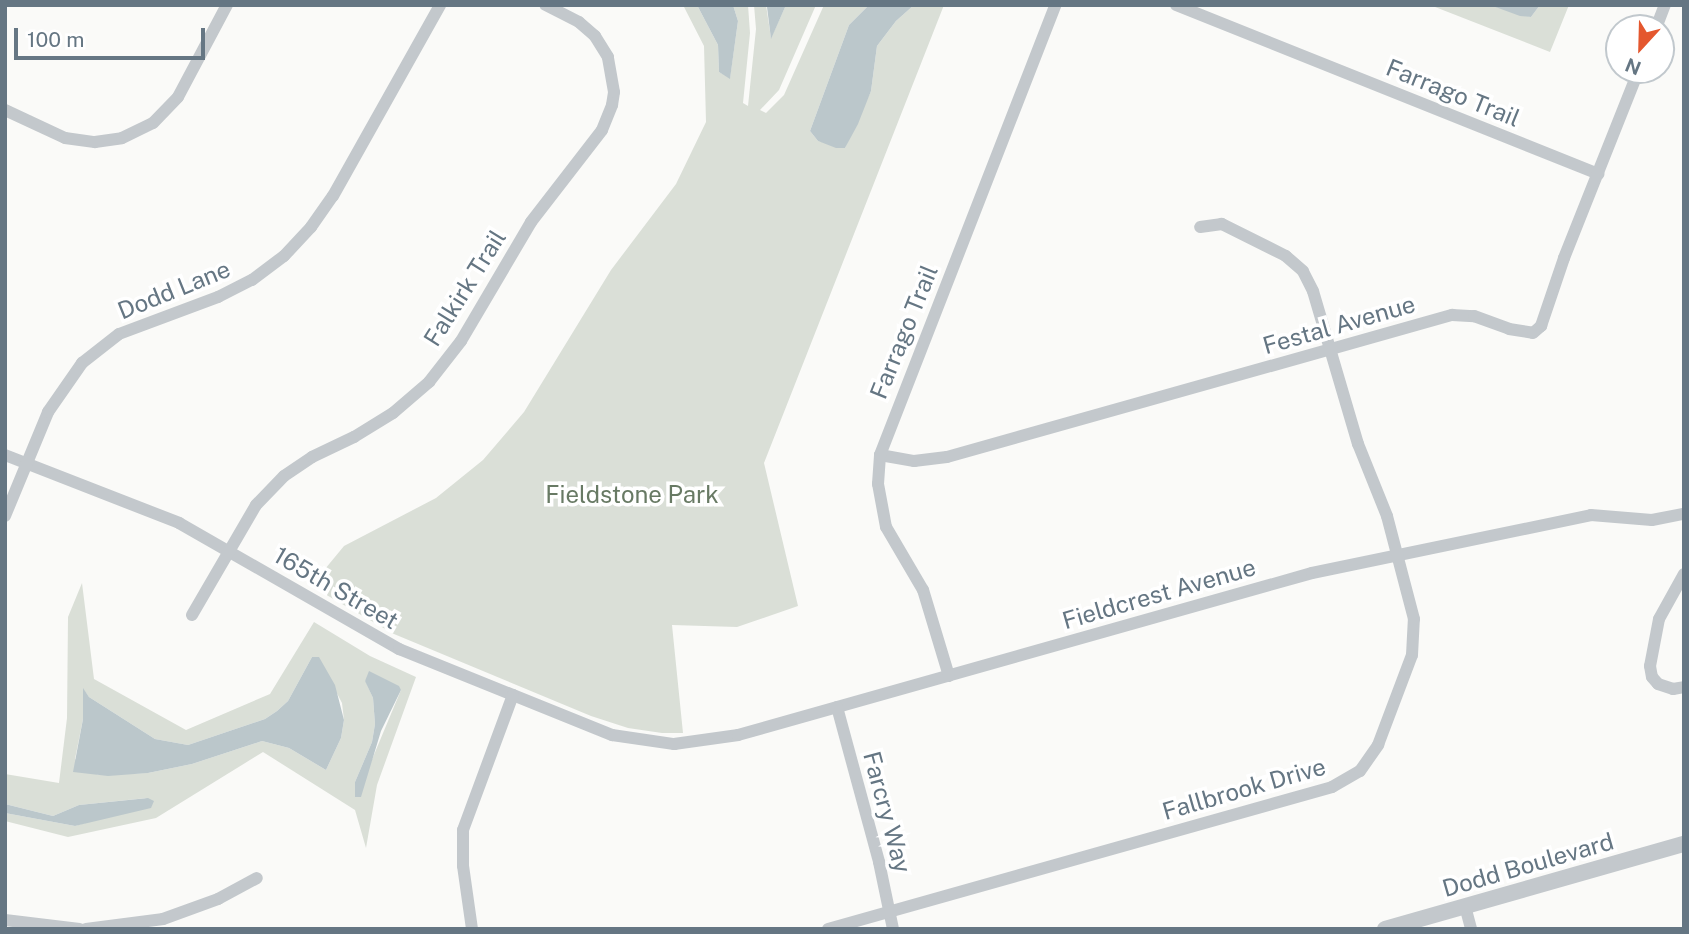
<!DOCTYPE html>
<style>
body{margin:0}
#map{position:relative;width:1689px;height:934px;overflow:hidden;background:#fafaf8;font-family:"Public Sans",sans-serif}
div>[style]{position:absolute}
.green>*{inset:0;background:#dadfd7}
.water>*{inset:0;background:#bbc7cb}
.minor>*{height:12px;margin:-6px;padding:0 6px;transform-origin:6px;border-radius:6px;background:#c3c8cc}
.tertiary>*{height:16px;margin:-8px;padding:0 8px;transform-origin:8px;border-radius:8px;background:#c3c8cc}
span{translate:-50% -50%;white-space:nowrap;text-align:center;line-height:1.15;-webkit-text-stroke:7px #fff;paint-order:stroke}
.street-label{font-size:24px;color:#657683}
.park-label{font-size:24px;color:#687a64}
.frame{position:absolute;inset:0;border:7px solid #657683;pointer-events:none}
.north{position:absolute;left:1605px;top:14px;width:70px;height:70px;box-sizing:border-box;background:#fff;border:2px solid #c1c8cd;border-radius:50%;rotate:202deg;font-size:19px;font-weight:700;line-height:28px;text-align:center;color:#657683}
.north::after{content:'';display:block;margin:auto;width:24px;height:32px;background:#e4572e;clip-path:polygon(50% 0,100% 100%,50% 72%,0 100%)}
.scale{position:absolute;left:14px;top:28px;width:191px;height:32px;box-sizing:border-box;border:4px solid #657683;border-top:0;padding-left:9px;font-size:21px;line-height:24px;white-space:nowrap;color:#657683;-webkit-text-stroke:5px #fff;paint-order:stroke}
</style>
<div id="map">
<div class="green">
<div style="clip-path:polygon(683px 5px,697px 5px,718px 45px,719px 72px,730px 78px,738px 21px,733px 5px,748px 5px,750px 33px,743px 103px,748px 106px,756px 29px,754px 5px,766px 5px,771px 38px,786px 5px,816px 5px,779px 90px,760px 110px,766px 113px,784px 95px,824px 5px,869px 5px,849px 25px,810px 131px,818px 141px,845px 148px,871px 91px,877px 46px,896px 21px,914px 5px,944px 5px,764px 463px,798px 606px,737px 627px,672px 625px,683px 733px,662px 733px,628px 728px,591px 716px,394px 634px,311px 586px,344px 546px,436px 498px,483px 460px,524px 412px,611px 270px,676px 184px,706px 122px,704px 46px)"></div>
<div style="clip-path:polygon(1430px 5px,1490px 5px,1531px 17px,1540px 5px,1569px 5px,1550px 52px)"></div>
<div style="clip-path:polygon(evenodd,82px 583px,94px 679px,186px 730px,270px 694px,314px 622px,370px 656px,416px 677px,377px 785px,366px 848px,355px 810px,263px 752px,156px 818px,68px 837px,5px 821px,5px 813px,75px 826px,109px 816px,147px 798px,79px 805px,53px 816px,5px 804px,5px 774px,59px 783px,67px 718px,68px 617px,82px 583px,312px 657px,318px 657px,342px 703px,344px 720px,341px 738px,326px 770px,289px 748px,262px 741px,192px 764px,148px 773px,98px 775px,75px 759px,83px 719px,83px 689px,89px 697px,155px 739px,188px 745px,265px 719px,277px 711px,288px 701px,312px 657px,82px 583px,365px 680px,401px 690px,363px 781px,355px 782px,372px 742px,375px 724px,373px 698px,365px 680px)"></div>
</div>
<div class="water">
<div style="clip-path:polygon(697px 5px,733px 5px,738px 21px,730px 79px,719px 72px,718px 45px)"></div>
<div style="clip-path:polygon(766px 5px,786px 5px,771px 39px,767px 7px)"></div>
<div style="clip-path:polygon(869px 5px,914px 5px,896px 21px,877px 46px,871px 91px,858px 124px,845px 148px,836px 148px,818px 141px,810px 131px,849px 25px)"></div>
<div style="clip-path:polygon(1490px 5px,1540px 5px,1531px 17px,1520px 16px)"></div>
<div style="clip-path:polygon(312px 657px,319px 657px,335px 685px,344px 720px,341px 738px,326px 770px,289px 748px,262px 741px,192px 764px,148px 773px,108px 776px,73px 772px,83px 719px,83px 688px,89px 697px,155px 739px,188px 745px,265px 719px,277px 711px,288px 701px)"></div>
<div style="clip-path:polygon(369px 671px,399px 686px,401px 690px,381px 731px,361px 797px,355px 797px,355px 782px,372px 742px,375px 724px,373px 698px,365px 681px)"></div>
<div style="clip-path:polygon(148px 798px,154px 801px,151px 808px,75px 826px,5px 813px,5px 804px,53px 816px,79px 805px)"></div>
</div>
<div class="minor">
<div style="left:1176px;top:5px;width:455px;rotate:21.8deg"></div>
<div style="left:1656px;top:28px;width:25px;rotate:-69deg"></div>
<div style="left:5px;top:110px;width:66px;rotate:25deg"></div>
<div style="left:65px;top:138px;width:30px;rotate:8deg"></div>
<div style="left:95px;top:142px;width:27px;rotate:-8deg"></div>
<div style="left:122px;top:138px;width:34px;rotate:-26deg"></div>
<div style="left:153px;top:123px;width:36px;rotate:-46deg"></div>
<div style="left:178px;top:97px;width:104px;rotate:-62deg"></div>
<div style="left:5px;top:455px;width:187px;rotate:21.3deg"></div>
<div style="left:179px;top:523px;width:254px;rotate:29.8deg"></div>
<div style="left:399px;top:649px;width:230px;rotate:22deg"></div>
<div style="left:612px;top:735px;width:63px;rotate:8.3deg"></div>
<div style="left:674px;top:744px;width:65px;rotate:-8deg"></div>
<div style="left:738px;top:735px;width:596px;rotate:-15.76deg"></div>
<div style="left:1312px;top:573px;width:285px;rotate:-11.7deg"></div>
<div style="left:1591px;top:515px;width:61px;rotate:4.7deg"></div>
<div style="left:1652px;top:520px;width:33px;rotate:-11deg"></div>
<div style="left:880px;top:455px;width:35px;rotate:10deg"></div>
<div style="left:914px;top:461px;width:33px;rotate:-7deg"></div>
<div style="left:947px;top:457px;width:525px;rotate:-15.71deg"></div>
<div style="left:1452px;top:315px;width:22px;rotate:3deg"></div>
<div style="left:1474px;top:316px;width:37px;rotate:20deg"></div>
<div style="left:1509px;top:329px;width:24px;rotate:9deg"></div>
<div style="left:1533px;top:333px;width:11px;rotate:-41deg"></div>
<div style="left:1541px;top:326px;width:72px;rotate:-71.3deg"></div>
<div style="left:1564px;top:258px;width:202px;rotate:-68.3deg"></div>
<div style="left:5px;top:516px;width:113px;rotate:-67.5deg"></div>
<div style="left:48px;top:412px;width:60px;rotate:-55.2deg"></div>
<div style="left:82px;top:363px;width:47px;rotate:-38.1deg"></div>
<div style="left:119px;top:334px;width:106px;rotate:-20.5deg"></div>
<div style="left:218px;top:297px;width:38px;rotate:-27deg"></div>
<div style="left:252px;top:280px;width:40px;rotate:-37deg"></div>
<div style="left:284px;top:256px;width:40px;rotate:-47deg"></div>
<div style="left:311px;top:227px;width:38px;rotate:-55deg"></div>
<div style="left:333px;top:196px;width:219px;rotate:-60.7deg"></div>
<div style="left:1684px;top:574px;width:51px;rotate:119.1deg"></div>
<div style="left:1659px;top:619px;width:48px;rotate:100.8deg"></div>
<div style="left:1650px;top:666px;width:11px;rotate:80deg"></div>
<div style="left:1652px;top:677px;width:9px;rotate:49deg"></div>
<div style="left:1658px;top:684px;width:16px;rotate:18deg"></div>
<div style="left:1673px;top:689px;width:11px;rotate:-10deg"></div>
<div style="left:192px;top:615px;width:127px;rotate:-59.8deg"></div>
<div style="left:256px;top:505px;width:40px;rotate:-46deg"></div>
<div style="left:284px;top:476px;width:34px;rotate:-34deg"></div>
<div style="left:312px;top:457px;width:47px;rotate:-25.5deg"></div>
<div style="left:354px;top:437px;width:46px;rotate:-31.6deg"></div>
<div style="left:393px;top:413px;width:48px;rotate:-40.7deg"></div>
<div style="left:429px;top:382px;width:52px;rotate:-52deg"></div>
<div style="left:461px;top:341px;width:138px;rotate:-59.5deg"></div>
<div style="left:531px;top:222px;width:116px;rotate:-52.3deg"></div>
<div style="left:602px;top:130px;width:27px;rotate:-68deg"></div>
<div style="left:612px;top:105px;width:13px;rotate:-81deg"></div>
<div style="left:614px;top:92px;width:36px;rotate:-100deg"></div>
<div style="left:608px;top:57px;width:25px;rotate:-122deg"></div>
<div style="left:595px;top:36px;width:21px;rotate:-139deg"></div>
<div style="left:579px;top:22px;width:38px;rotate:-153deg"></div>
<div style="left:949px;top:676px;width:90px;rotate:-106.8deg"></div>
<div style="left:923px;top:590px;width:73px;rotate:-120.4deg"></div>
<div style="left:886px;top:527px;width:44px;rotate:-100.5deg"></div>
<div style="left:878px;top:484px;width:29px;rotate:-86deg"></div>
<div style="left:880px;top:455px;width:483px;rotate:-68.7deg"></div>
<div style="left:837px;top:707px;width:161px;rotate:74.8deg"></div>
<div style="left:879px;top:862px;width:68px;rotate:78.2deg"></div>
<div style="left:1465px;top:906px;width:24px;rotate:75deg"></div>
<div style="left:5px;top:920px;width:75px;rotate:6.9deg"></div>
<div style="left:86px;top:929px;width:78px;rotate:-7.4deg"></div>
<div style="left:163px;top:919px;width:59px;rotate:-20deg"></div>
<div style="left:218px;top:899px;width:44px;rotate:-28.3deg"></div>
<div style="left:472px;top:929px;width:64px;rotate:-98.1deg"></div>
<div style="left:463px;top:866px;width:36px;rotate:-90deg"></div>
<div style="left:463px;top:830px;width:144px;rotate:-69.7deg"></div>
<div style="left:828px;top:929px;width:524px;rotate:-15.73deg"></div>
<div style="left:1332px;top:787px;width:32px;rotate:-30deg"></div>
<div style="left:1360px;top:771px;width:32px;rotate:-55deg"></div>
<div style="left:1378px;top:745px;width:96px;rotate:-69.3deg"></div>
<div style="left:1412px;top:655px;width:36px;rotate:-87deg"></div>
<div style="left:1414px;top:619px;width:106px;rotate:-104.7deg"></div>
<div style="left:1387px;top:516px;width:78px;rotate:-111.9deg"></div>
<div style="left:1358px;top:444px;width:159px;rotate:-106.4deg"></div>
<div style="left:1313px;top:291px;width:22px;rotate:-117deg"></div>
<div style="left:1303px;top:271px;width:23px;rotate:-139deg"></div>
<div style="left:1286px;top:256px;width:72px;rotate:-153.4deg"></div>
<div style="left:1222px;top:224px;width:22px;rotate:172deg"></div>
</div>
<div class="tertiary">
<div style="left:1385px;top:929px;width:311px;rotate:-15.9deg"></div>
</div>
<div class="street-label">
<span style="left:1453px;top:93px;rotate:22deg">Farrago Trail</span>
<span style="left:465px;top:288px;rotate:-58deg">Falkirk Trail</span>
<span style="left:174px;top:290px;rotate:-22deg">Dodd Lane</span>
<span style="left:1339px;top:325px;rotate:-16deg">Festal Avenue</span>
<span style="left:904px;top:332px;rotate:-68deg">Farrago Trail</span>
<span style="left:336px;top:588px;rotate:30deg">165th Street</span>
<span style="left:1159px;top:594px;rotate:-16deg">Fieldcrest Avenue</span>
<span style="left:1244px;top:789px;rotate:-16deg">Fallbrook Drive</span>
<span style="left:887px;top:812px;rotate:75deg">Farcry Way</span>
<span style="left:1528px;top:865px;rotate:-16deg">Dodd Boulevard</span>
</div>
<div class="park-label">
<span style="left:632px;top:495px">Fieldstone Park</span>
</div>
<div class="frame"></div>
<div class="north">N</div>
<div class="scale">100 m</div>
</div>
